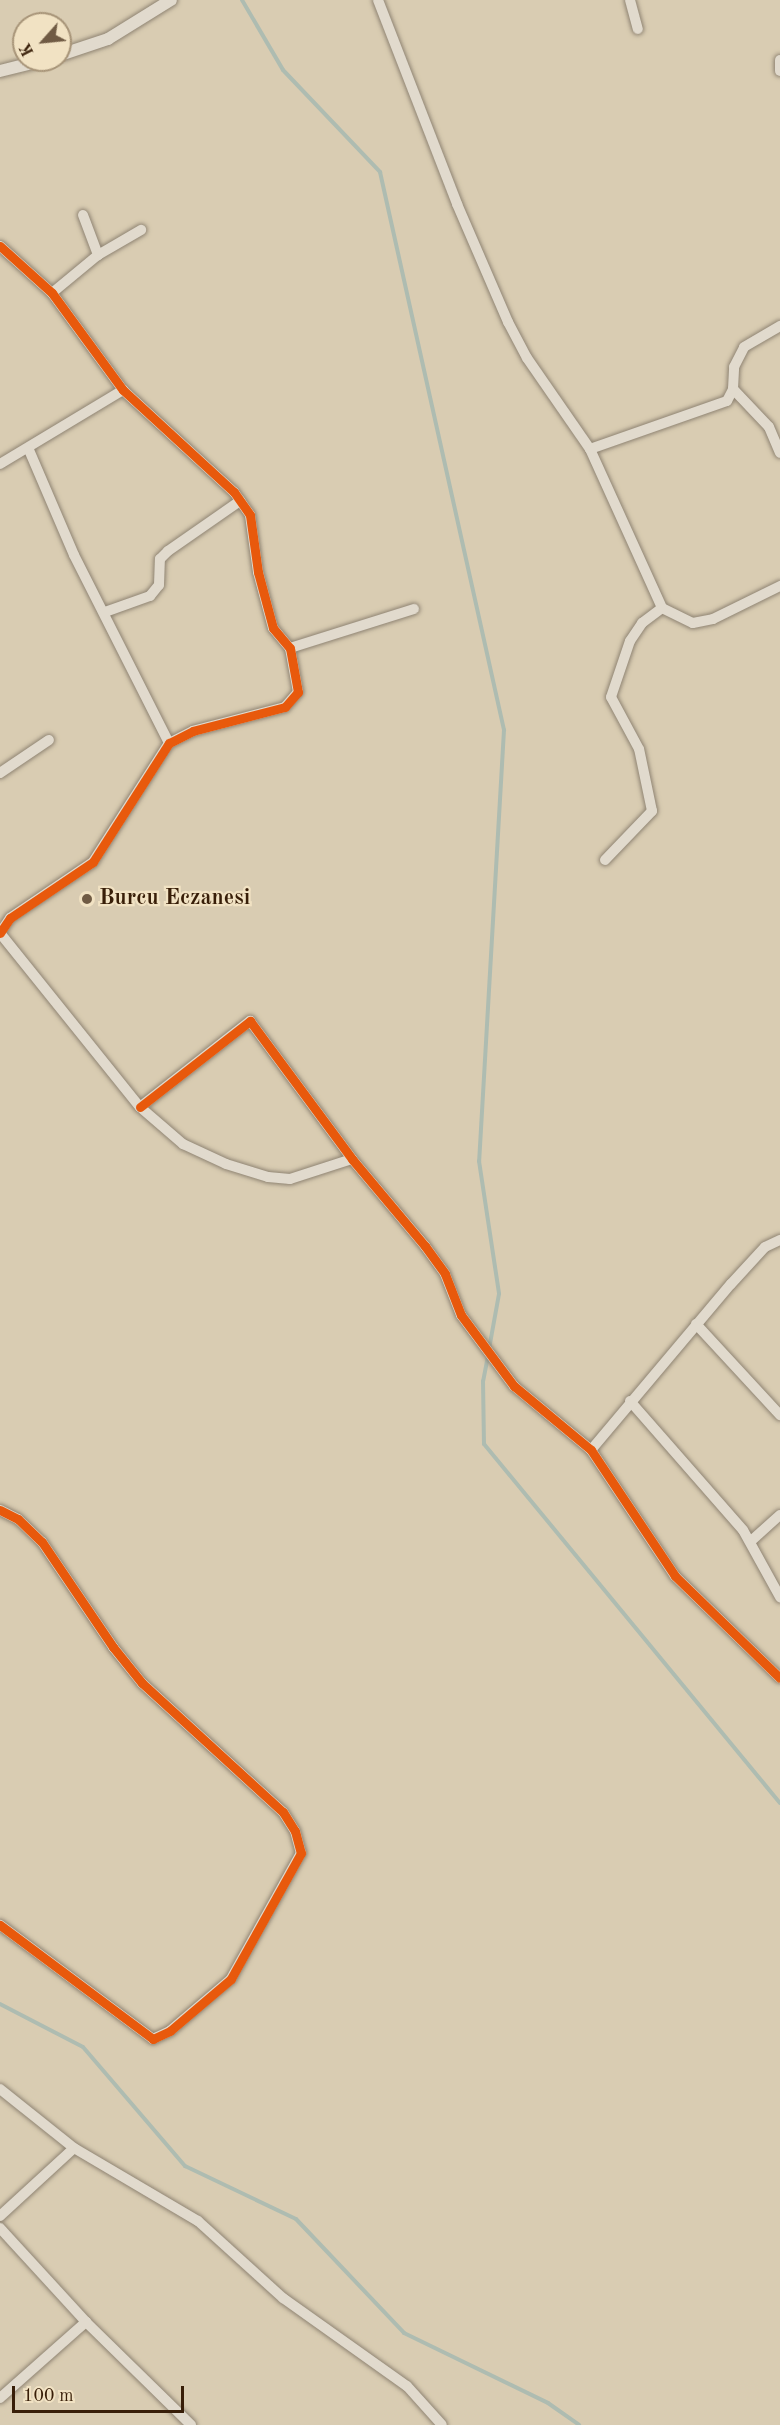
<!DOCTYPE html>
<style>
body{margin:0}
#map{position:relative;width:780px;height:2425px;overflow:hidden;background:#d9ccb2;font-family:"Old Standard TT",serif}
div>[style]{position:absolute}
.stream>*{height:4px;margin:-2px;padding:0 2px;transform-origin:2px;border-radius:2px;background:#aebcb1}
.roads{filter:drop-shadow(0 0 2px #8f8473) drop-shadow(0 0 2px #8f8473)}
.minor>*{height:10px;margin:-5px;padding:0 5px;transform-origin:5px;border-radius:5px;background:#e1dacd}
.tertiary>*{height:12px;margin:-6px;padding:0 6px;transform-origin:6px;border-radius:6px;background:#e1dacd}
.cycleway>*{height:9px;margin:-4.5px;padding:0 4.5px;transform-origin:4.5px;border-radius:4.5px;background:#e8590c}
.dots>*{width:16px;height:16px;translate:-50% -50%;box-sizing:border-box;border:3px solid #f1e2c3;border-radius:50%}
span{translate:-50% -50%;white-space:nowrap;text-align:center;line-height:1.15;-webkit-text-stroke:4.5px #f1e2c3;paint-order:stroke}
.poi-label{font-size:22px;color:#381e08;font-weight:700}
.left{translate:0 -50%;text-align:left}
.north{position:absolute;left:12px;top:12px;width:60px;height:60px;box-sizing:border-box;background:#f1e2c3;border:2px solid #a79478;border-radius:50%;rotate:243deg;font-size:16px;font-weight:700;line-height:24px;text-align:center;color:#381e08}
.north::after{content:'';display:block;margin:auto;width:21px;height:27px;background:#705b44;clip-path:polygon(50% 0,100% 100%,50% 72%,0 100%)}
.scale{position:absolute;left:12px;top:2386px;width:172px;height:27px;box-sizing:border-box;border:3px solid #381e08;border-top:0;padding-left:8px;font-size:18px;line-height:21px;white-space:nowrap;color:#381e08;-webkit-text-stroke:4px #f1e2c3;paint-order:stroke}
</style>
<div id="map">
<div class="stream">
<div style="left:242px;top:0;width:81px;rotate:59.6deg"></div>
<div style="left:283px;top:70px;width:141px;rotate:46.4deg"></div>
<div style="left:380px;top:172px;width:572px;rotate:77.47deg"></div>
<div style="left:504px;top:730px;width:432px;rotate:93.3deg"></div>
<div style="left:479px;top:1161px;width:134px;rotate:81.4deg"></div>
<div style="left:499px;top:1294px;width:56px;rotate:100.3deg"></div>
<div style="left:488px;top:1356px;width:25px;rotate:101deg"></div>
<div style="left:483px;top:1381px;width:63px;rotate:89.1deg"></div>
<div style="left:484px;top:1444px;width:465px;rotate:50.5deg"></div>
<div style="left:0;top:2004px;width:93px;rotate:27.4deg"></div>
<div style="left:83px;top:2047px;width:157px;rotate:49.4deg"></div>
<div style="left:185px;top:2166px;width:123px;rotate:25.5deg"></div>
<div style="left:296px;top:2219px;width:157px;rotate:46.5deg"></div>
<div style="left:404px;top:2333px;width:160px;rotate:25.9deg"></div>
<div style="left:548px;top:2403px;width:38px;rotate:35deg"></div>
</div>
<div class="roads">
<div class="minor">
<div style="left:378px;top:0;width:219px;rotate:68.8deg"></div>
<div style="left:457px;top:204px;width:129px;rotate:66.6deg"></div>
<div style="left:508px;top:322px;width:41px;rotate:62.2deg"></div>
<div style="left:527px;top:358px;width:111px;rotate:55.3deg"></div>
<div style="left:590px;top:449px;width:175px;rotate:65.6deg"></div>
<div style="left:662px;top:608px;width:34px;rotate:26deg"></div>
<div style="left:693px;top:623px;width:20px;rotate:-11deg"></div>
<div style="left:713px;top:619px;width:75px;rotate:-26.2deg"></div>
<div style="left:630px;top:0;width:30px;rotate:75deg"></div>
<div style="left:780px;top:60px;width:11px;rotate:90deg"></div>
<div style="left:83px;top:215px;width:43px;rotate:69.4deg"></div>
<div style="left:0;top:246px;width:70px;rotate:42.1deg"></div>
<div style="left:52px;top:293px;width:120px;rotate:53.8deg"></div>
<div style="left:123px;top:390px;width:151px;rotate:42.6deg"></div>
<div style="left:234px;top:492px;width:28px;rotate:55deg"></div>
<div style="left:250px;top:515px;width:58px;rotate:82deg"></div>
<div style="left:258px;top:572px;width:58px;rotate:75deg"></div>
<div style="left:273px;top:628px;width:26px;rotate:50deg"></div>
<div style="left:290px;top:648px;width:45px;rotate:79.7deg"></div>
<div style="left:298px;top:692px;width:20px;rotate:131deg"></div>
<div style="left:285px;top:707px;width:95px;rotate:165.4deg"></div>
<div style="left:193px;top:731px;width:27px;rotate:153deg"></div>
<div style="left:169px;top:743px;width:141px;rotate:122.6deg"></div>
<div style="left:93px;top:862px;width:100px;rotate:146deg"></div>
<div style="left:10px;top:918px;width:18px;rotate:124deg"></div>
<div style="left:52px;top:293px;width:60px;rotate:-39.6deg"></div>
<div style="left:98px;top:255px;width:50px;rotate:-30.2deg"></div>
<div style="left:733px;top:389px;width:52px;rotate:46.5deg"></div>
<div style="left:769px;top:427px;width:28px;rotate:67deg"></div>
<div style="left:590px;top:449px;width:145px;rotate:-19.3deg"></div>
<div style="left:727px;top:401px;width:13px;rotate:-63deg"></div>
<div style="left:733px;top:389px;width:22px;rotate:-87deg"></div>
<div style="left:734px;top:367px;width:22px;rotate:-63deg"></div>
<div style="left:744px;top:347px;width:42px;rotate:-30.3deg"></div>
<div style="left:29px;top:450px;width:114px;rotate:66.8deg"></div>
<div style="left:74px;top:555px;width:211px;rotate:63.2deg"></div>
<div style="left:0;top:464px;width:144px;rotate:-31deg"></div>
<div style="left:105px;top:612px;width:48px;rotate:-19.6deg"></div>
<div style="left:150px;top:596px;width:14px;rotate:-51deg"></div>
<div style="left:159px;top:585px;width:26px;rotate:-88deg"></div>
<div style="left:160px;top:559px;width:11px;rotate:-45deg"></div>
<div style="left:168px;top:551px;width:88px;rotate:-34.8deg"></div>
<div style="left:290px;top:648px;width:130px;rotate:-17.5deg"></div>
<div style="left:0;top:773px;width:59px;rotate:-34deg"></div>
<div style="left:605px;top:860px;width:68px;rotate:-46.2deg"></div>
<div style="left:652px;top:811px;width:63px;rotate:-101.8deg"></div>
<div style="left:639px;top:749px;width:59px;rotate:-118.3deg"></div>
<div style="left:611px;top:697px;width:59px;rotate:-71.3deg"></div>
<div style="left:630px;top:641px;width:22px;rotate:-56deg"></div>
<div style="left:642px;top:623px;width:25px;rotate:-37deg"></div>
<div style="left:0;top:933px;width:223px;rotate:51.2deg"></div>
<div style="left:140px;top:1107px;width:57px;rotate:40.7deg"></div>
<div style="left:183px;top:1144px;width:47px;rotate:24.9deg"></div>
<div style="left:226px;top:1164px;width:44px;rotate:17.2deg"></div>
<div style="left:268px;top:1177px;width:22px;rotate:5deg"></div>
<div style="left:290px;top:1179px;width:65px;rotate:-17.9deg"></div>
<div style="left:140px;top:1107px;width:140px;rotate:-38deg"></div>
<div style="left:250px;top:1021px;width:172px;rotate:53.5deg"></div>
<div style="left:352px;top:1159px;width:114px;rotate:50deg"></div>
<div style="left:425px;top:1246px;width:34px;rotate:54deg"></div>
<div style="left:445px;top:1274px;width:44px;rotate:68.7deg"></div>
<div style="left:461px;top:1315px;width:89px;rotate:53.3deg"></div>
<div style="left:514px;top:1386px;width:100px;rotate:39.7deg"></div>
<div style="left:591px;top:1450px;width:151px;rotate:56.3deg"></div>
<div style="left:675px;top:1576px;width:146px;rotate:44.2deg"></div>
<div style="left:696px;top:1324px;width:124px;rotate:47.3deg"></div>
<div style="left:630px;top:1401px;width:171px;rotate:48.8deg"></div>
<div style="left:743px;top:1530px;width:77px;rotate:61.1deg"></div>
<div style="left:591px;top:1450px;width:217px;rotate:-49.9deg"></div>
<div style="left:731px;top:1284px;width:50px;rotate:-47.4deg"></div>
<div style="left:765px;top:1247px;width:17px;rotate:-25deg"></div>
<div style="left:0;top:1510px;width:20px;rotate:27deg"></div>
<div style="left:18px;top:1519px;width:33px;rotate:44deg"></div>
<div style="left:42px;top:1542px;width:127px;rotate:55.9deg"></div>
<div style="left:113px;top:1647px;width:46px;rotate:51.1deg"></div>
<div style="left:142px;top:1683px;width:191px;rotate:42.5deg"></div>
<div style="left:283px;top:1812px;width:22px;rotate:58deg"></div>
<div style="left:295px;top:1831px;width:23px;rotate:75deg"></div>
<div style="left:301px;top:1853px;width:144px;rotate:119.1deg"></div>
<div style="left:231px;top:1979px;width:80px;rotate:139.6deg"></div>
<div style="left:170px;top:2031px;width:19px;rotate:155deg"></div>
<div style="left:153px;top:2039px;width:191px;rotate:-143.3deg"></div>
<div style="left:751px;top:1541px;width:39px;rotate:-42deg"></div>
<div style="left:0;top:2089px;width:95px;rotate:38.6deg"></div>
<div style="left:74px;top:2148px;width:144px;rotate:30.5deg"></div>
<div style="left:198px;top:2221px;width:115px;rotate:42.2deg"></div>
<div style="left:283px;top:2298px;width:152px;rotate:35.4deg"></div>
<div style="left:407px;top:2386px;width:52px;rotate:48.1deg"></div>
<div style="left:0;top:2216px;width:100px;rotate:-42.6deg"></div>
<div style="left:0;top:2228px;width:127px;rotate:47.5deg"></div>
<div style="left:86px;top:2322px;width:147px;rotate:44.4deg"></div>
<div style="left:0;top:2398px;width:115px;rotate:-41.5deg"></div>
</div>
<div class="tertiary">
<div style="left:60px;top:55px;width:51px;rotate:-18.4deg"></div>
<div style="left:108px;top:39px;width:74px;rotate:-31.8deg"></div>
<div style="left:0;top:71px;width:45px;rotate:-14deg"></div>
</div>
</div>
<div class="cycleway">
<div style="left:0;top:246px;width:70px;rotate:42.1deg"></div>
<div style="left:52px;top:293px;width:120px;rotate:53.8deg"></div>
<div style="left:123px;top:390px;width:151px;rotate:42.6deg"></div>
<div style="left:234px;top:492px;width:28px;rotate:55deg"></div>
<div style="left:250px;top:515px;width:58px;rotate:82deg"></div>
<div style="left:258px;top:572px;width:58px;rotate:75deg"></div>
<div style="left:273px;top:628px;width:26px;rotate:50deg"></div>
<div style="left:290px;top:648px;width:45px;rotate:79.7deg"></div>
<div style="left:298px;top:692px;width:20px;rotate:131deg"></div>
<div style="left:285px;top:707px;width:95px;rotate:165.4deg"></div>
<div style="left:193px;top:731px;width:27px;rotate:153deg"></div>
<div style="left:169px;top:743px;width:141px;rotate:122.6deg"></div>
<div style="left:93px;top:862px;width:100px;rotate:146deg"></div>
<div style="left:10px;top:918px;width:18px;rotate:124deg"></div>
<div style="left:140px;top:1107px;width:140px;rotate:-38deg"></div>
<div style="left:250px;top:1021px;width:172px;rotate:53.5deg"></div>
<div style="left:352px;top:1159px;width:114px;rotate:50deg"></div>
<div style="left:425px;top:1246px;width:34px;rotate:54deg"></div>
<div style="left:445px;top:1274px;width:44px;rotate:68.7deg"></div>
<div style="left:461px;top:1315px;width:89px;rotate:53.3deg"></div>
<div style="left:514px;top:1386px;width:100px;rotate:39.7deg"></div>
<div style="left:591px;top:1450px;width:151px;rotate:56.3deg"></div>
<div style="left:675px;top:1576px;width:146px;rotate:44.2deg"></div>
<div style="left:0;top:1510px;width:20px;rotate:27deg"></div>
<div style="left:18px;top:1519px;width:33px;rotate:44deg"></div>
<div style="left:42px;top:1542px;width:127px;rotate:55.9deg"></div>
<div style="left:113px;top:1647px;width:46px;rotate:51.1deg"></div>
<div style="left:142px;top:1683px;width:191px;rotate:42.5deg"></div>
<div style="left:283px;top:1812px;width:22px;rotate:58deg"></div>
<div style="left:295px;top:1831px;width:23px;rotate:75deg"></div>
<div style="left:301px;top:1853px;width:144px;rotate:119.1deg"></div>
<div style="left:231px;top:1979px;width:80px;rotate:139.6deg"></div>
<div style="left:170px;top:2031px;width:19px;rotate:155deg"></div>
<div style="left:153px;top:2039px;width:191px;rotate:-143.3deg"></div>
</div>
<div class="dots">
<div style="left:87px;top:899px;background:#705b44"></div>
</div>
<div class="poi-label">
<span class="left" style="left:99px;top:899px">Burcu Eczanesi</span>
</div>
<div class="north">K</div>
<div class="scale">100 m</div>
</div>
